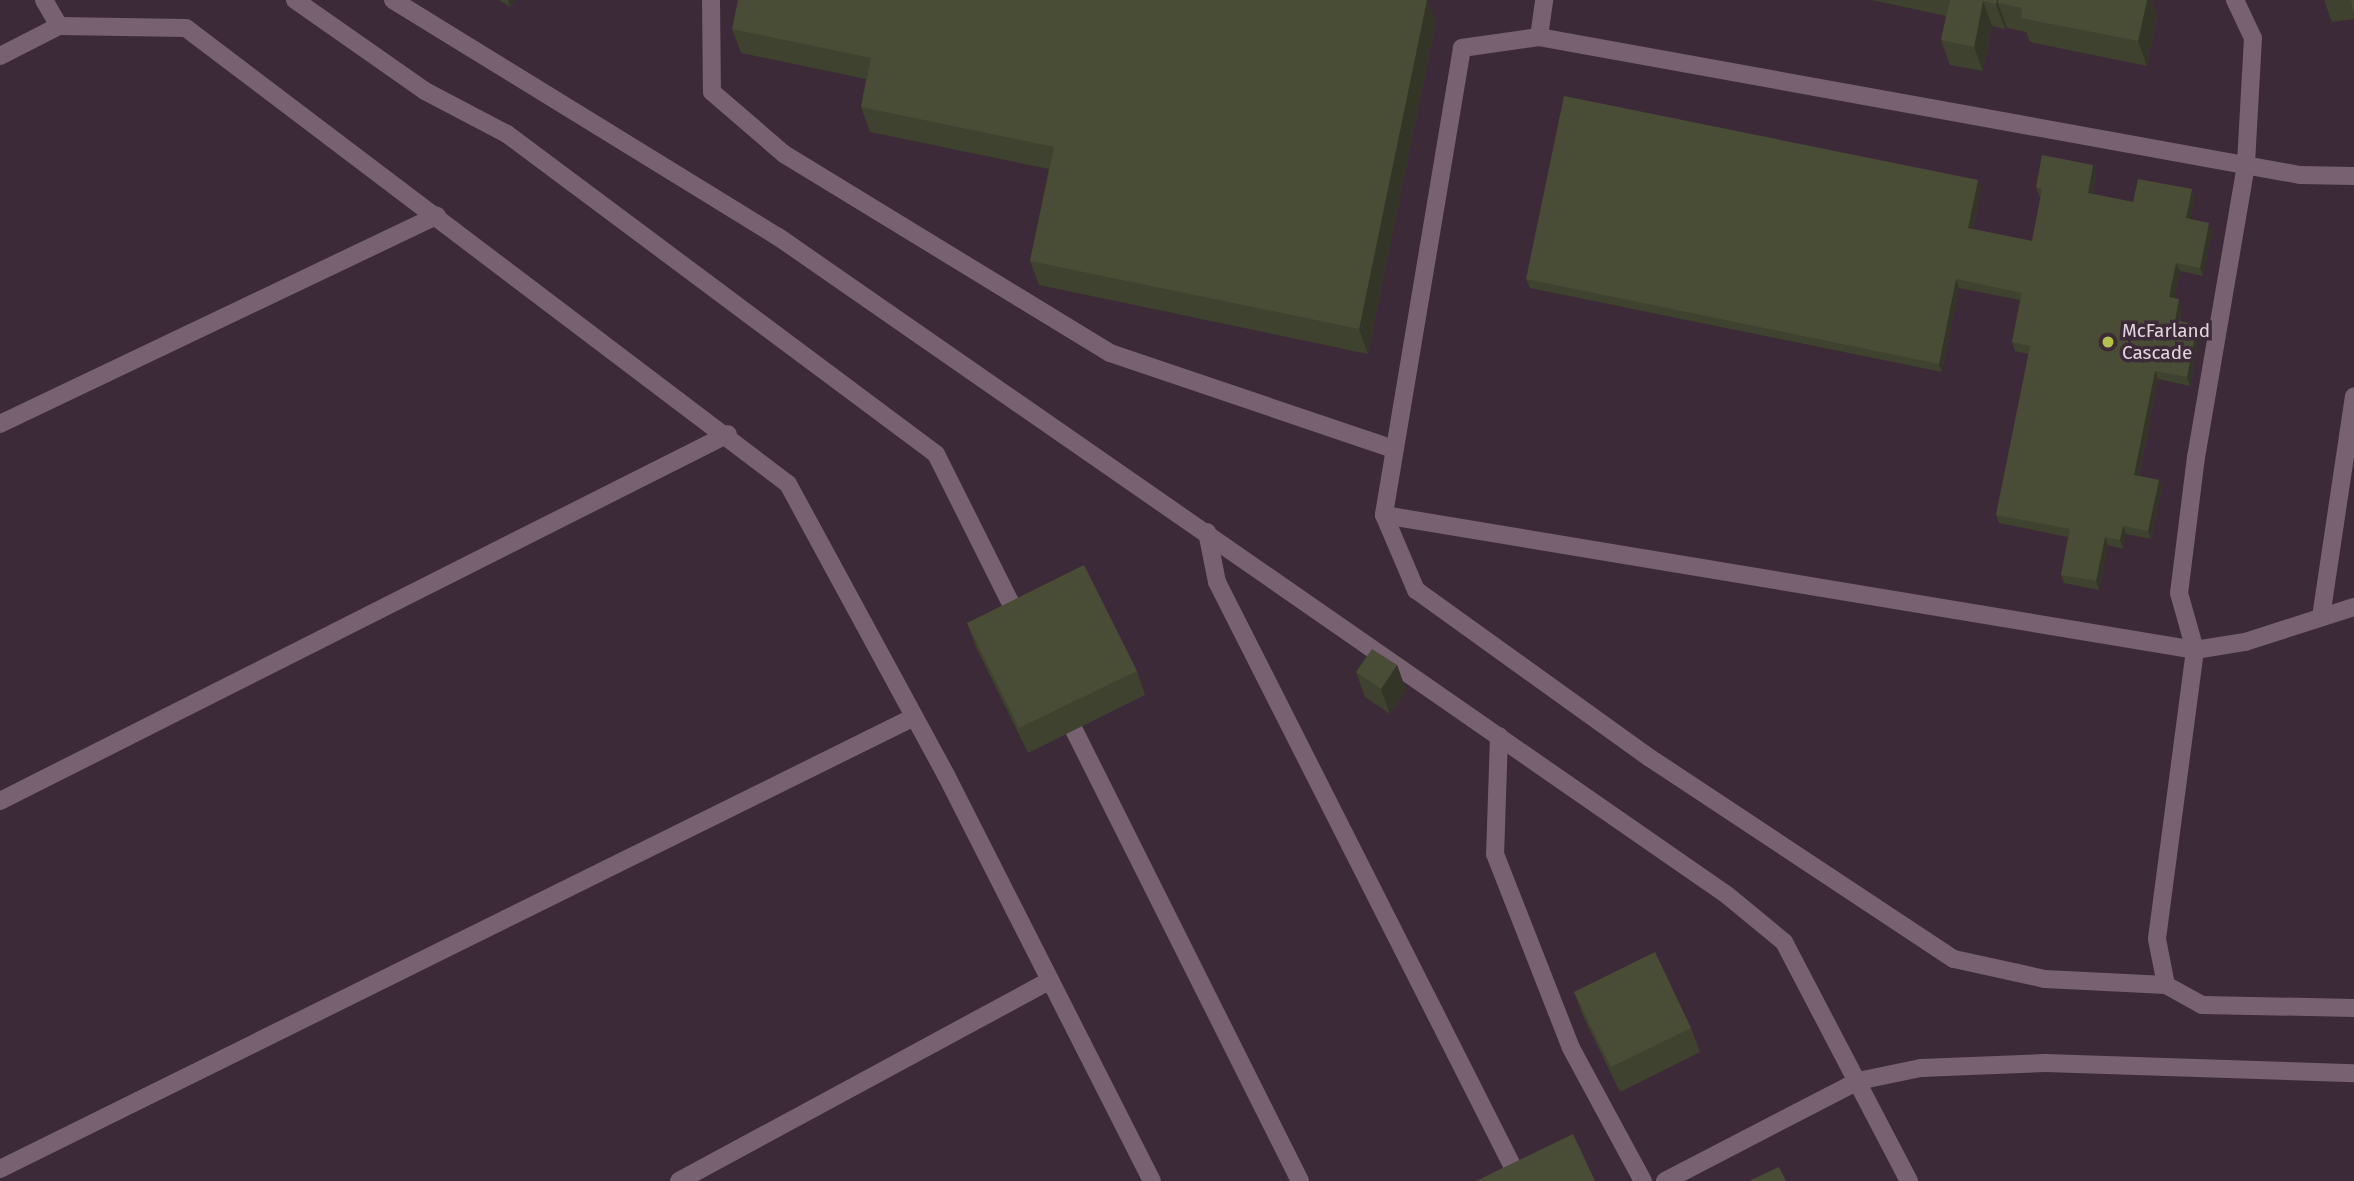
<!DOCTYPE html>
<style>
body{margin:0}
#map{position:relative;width:2354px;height:1181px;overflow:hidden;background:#3d2a38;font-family:"Fira Sans",sans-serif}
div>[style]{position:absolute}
.service>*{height:18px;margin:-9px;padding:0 9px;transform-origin:9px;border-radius:9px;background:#786171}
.wall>*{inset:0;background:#3f422e}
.shaded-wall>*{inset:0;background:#333626}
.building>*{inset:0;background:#494d36}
.dots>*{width:19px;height:19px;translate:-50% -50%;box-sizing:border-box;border:4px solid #3d2a38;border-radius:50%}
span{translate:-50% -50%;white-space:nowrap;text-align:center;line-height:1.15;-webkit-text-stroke:7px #3d2a38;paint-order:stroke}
.poi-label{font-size:19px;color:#e2d6de}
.left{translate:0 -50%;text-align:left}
</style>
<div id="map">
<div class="service">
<div style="left:295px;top:0;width:159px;rotate:35deg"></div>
<div style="left:425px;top:91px;width:93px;rotate:27.7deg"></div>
<div style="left:507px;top:134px;width:535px;rotate:36.72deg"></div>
<div style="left:936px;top:454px;width:188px;rotate:63.4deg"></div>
<div style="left:393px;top:0;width:451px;rotate:31.6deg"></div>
<div style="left:777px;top:236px;width:1156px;rotate:34.75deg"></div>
<div style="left:1727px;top:895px;width:74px;rotate:39.5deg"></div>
<div style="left:1784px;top:942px;width:270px;rotate:62.4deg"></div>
<div style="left:711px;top:0;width:92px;rotate:89.4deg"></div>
<div style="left:712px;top:92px;width:95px;rotate:40.7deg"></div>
<div style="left:784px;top:154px;width:382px;rotate:31.4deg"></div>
<div style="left:1110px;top:353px;width:299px;rotate:18.7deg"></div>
<div style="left:2235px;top:0;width:42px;rotate:64.7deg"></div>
<div style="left:2253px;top:38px;width:127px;rotate:93.2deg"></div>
<div style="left:2246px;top:165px;width:296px;rotate:99.7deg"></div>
<div style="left:2196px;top:457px;width:137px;rotate:97.1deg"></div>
<div style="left:2179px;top:593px;width:59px;rotate:74.3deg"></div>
<div style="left:2195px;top:650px;width:291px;rotate:97.5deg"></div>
<div style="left:2157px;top:939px;width:47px;rotate:78.9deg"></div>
<div style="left:2166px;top:985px;width:41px;rotate:29.1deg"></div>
<div style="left:2202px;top:1005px;width:152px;rotate:1.1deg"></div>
<div style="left:59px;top:26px;width:127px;rotate:0.9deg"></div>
<div style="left:186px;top:28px;width:755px;rotate:37.14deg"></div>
<div style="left:788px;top:484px;width:331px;rotate:61.5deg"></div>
<div style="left:946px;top:775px;width:455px;rotate:63.1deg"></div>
<div style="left:1539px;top:37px;width:37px;rotate:-82deg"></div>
<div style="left:0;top:56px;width:66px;rotate:-27deg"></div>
<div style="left:59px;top:26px;width:30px;rotate:-120deg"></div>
<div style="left:2354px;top:176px;width:54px;rotate:-178.9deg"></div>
<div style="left:2300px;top:175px;width:773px;rotate:-169.72deg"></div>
<div style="left:1539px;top:37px;width:78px;rotate:171.9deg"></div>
<div style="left:1462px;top:48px;width:473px;rotate:99.5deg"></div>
<div style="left:1384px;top:515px;width:822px;rotate:9.45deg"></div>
<div style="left:2195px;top:650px;width:51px;rotate:-9.1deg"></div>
<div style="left:2245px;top:642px;width:114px;rotate:-17.8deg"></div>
<div style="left:0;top:424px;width:484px;rotate:-25.5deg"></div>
<div style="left:1384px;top:515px;width:82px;rotate:66.9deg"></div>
<div style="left:1416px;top:590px;width:288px;rotate:35.7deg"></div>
<div style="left:1650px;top:758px;width:364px;rotate:33.5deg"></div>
<div style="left:1954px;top:959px;width:93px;rotate:12.4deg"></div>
<div style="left:2045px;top:979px;width:121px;rotate:2.8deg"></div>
<div style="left:1207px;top:532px;width:51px;rotate:78.7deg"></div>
<div style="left:1217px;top:582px;width:671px;rotate:63.17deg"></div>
<div style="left:2321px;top:617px;width:223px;rotate:-81.5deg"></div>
<div style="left:1074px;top:730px;width:504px;rotate:63.38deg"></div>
<div style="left:1499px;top:736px;width:118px;rotate:91.9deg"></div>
<div style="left:1495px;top:854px;width:208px;rotate:68.6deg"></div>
<div style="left:1571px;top:1048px;width:151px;rotate:61.6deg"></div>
<div style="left:0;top:801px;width:815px;rotate:-26.75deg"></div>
<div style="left:0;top:1169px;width:1020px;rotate:-26.31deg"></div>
<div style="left:679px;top:1181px;width:422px;rotate:-28.4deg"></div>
<div style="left:1665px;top:1181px;width:217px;rotate:-27.4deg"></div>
<div style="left:1858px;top:1081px;width:64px;rotate:-11.7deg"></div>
<div style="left:1921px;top:1068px;width:124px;rotate:-2.3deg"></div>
<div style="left:2045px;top:1063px;width:309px;rotate:1.9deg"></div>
</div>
<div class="wall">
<div style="clip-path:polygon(499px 0,515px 0,510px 7px)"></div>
<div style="clip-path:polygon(1872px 0,2151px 0,2157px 16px,2147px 66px,2030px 42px,2026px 32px,2007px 28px,2006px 25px,2005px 29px,1992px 26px,1983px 71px,1950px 65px,1941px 40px,1946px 16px)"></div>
<div style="clip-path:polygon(2324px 0,2354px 0,2354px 19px,2332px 22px)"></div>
<div style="clip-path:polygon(1436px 22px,1368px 354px,1039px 285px,1030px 261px,1049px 169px,870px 132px,861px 107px,866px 79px,741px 53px,732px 29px)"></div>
<div style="clip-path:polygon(2093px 165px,2096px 174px,2093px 194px,2133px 202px,2192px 189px,2195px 198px,2190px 219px,2212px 232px,2203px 276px,2180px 271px,2174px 298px,2182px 307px,2180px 321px,2197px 325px,2200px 333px,2190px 386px,2158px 379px,2139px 476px,2159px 480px,2162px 489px,2151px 539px,2126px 534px,2123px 549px,2108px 545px,2099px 590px,2064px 583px,2061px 575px,2068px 537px,1999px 523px,1996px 515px,2029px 354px,2015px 351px,2012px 342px,2020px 300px,1959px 288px,1942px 372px,1530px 288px,1526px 279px,1981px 189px,1973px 229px,2032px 241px,2041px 196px,2039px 196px,2036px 187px)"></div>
<div style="clip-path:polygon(967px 623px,1137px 671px,1145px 695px,1028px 753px,976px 647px)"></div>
<div style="clip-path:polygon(1397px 665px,1406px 690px,1390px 714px,1365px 697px,1356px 672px)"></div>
<div style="clip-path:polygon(1574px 992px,1691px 1028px,1700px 1052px,1620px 1092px,1583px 1016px)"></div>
</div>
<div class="shaded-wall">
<div style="clip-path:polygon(508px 0,515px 0,510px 7px)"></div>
<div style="clip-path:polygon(1427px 0,1428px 0,1436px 22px,1368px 354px,1359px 329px)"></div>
<div style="clip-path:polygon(1997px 0,2002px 0,1998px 3px,2006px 25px,2005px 29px,1996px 4px)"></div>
<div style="clip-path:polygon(2147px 0,2151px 0,2157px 16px,2147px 66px,2138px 41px)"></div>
<div style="clip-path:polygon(1983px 1px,1992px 26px,1983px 71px,1974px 47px)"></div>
<div style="clip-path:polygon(2093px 165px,2096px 174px,2091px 201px,2088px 193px)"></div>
<div style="clip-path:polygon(1978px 180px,1981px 189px,1971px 237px,1968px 228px)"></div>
<div style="clip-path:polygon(2192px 189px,2195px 198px,2189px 227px,2186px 218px)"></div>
<div style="clip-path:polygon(2209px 223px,2212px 232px,2203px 276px,2200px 268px)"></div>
<div style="clip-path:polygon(2176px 263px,2180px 271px,2173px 306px,2169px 297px)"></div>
<div style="clip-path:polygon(1956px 279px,1959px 288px,1942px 372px,1939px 364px)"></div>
<div style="clip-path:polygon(2179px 299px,2182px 307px,2178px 328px,2175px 320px)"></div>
<div style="clip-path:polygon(2197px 325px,2200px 333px,2190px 386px,2187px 377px)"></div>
<div style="clip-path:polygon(2155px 371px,2158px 379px,2137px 483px,2134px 475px)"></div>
<div style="clip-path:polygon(2159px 480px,2162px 489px,2151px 539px,2148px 531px)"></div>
<div style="clip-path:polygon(2123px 526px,2126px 534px,2123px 549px,2120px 540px)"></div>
<div style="clip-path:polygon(2105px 537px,2108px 545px,2099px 590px,2096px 581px)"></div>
<div style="clip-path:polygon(1397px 665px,1406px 690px,1390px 714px,1381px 689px)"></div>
</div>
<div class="building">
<div style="clip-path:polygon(738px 0,1427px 0,1359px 329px,1030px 261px,1054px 147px,861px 107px,871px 58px,732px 29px)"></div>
<div style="clip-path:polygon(1950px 0,1997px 0,1996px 4px,1983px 1px,1974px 47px,1941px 40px)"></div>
<div style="clip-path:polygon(1998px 0,2147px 0,2138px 41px,2021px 18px,2022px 8px,1998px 3px)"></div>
<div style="clip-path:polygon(2351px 0,2354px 0,2354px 17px)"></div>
<div style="clip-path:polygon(1564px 96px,1978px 180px,1968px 228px,2032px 241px,2042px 189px,2036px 187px,2042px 155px,2093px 165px,2088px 193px,2133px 202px,2138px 179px,2192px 189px,2186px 218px,2209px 223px,2200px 268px,2176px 263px,2169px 297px,2179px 299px,2175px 320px,2197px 325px,2187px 377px,2155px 371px,2134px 475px,2159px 480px,2148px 531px,2123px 526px,2120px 540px,2105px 537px,2096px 581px,2061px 575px,2070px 529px,1996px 515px,2030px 346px,2012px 342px,2022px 293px,1956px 279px,1939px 364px,1526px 279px)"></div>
<div style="clip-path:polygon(1084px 565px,1137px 671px,1019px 728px,967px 623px)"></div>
<div style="clip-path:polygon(1372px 649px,1397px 665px,1381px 689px,1356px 672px)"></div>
<div style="clip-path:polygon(1655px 952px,1691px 1028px,1611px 1067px,1574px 992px)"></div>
<div style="clip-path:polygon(1573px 1134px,1595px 1181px,1476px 1181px)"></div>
<div style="clip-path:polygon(1779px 1167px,1786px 1181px,1749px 1181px)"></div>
</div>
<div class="dots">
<div style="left:2108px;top:342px;background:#b4c24a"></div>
</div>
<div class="poi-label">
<span class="left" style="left:2122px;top:342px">McFarland<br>Cascade</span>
</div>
</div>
